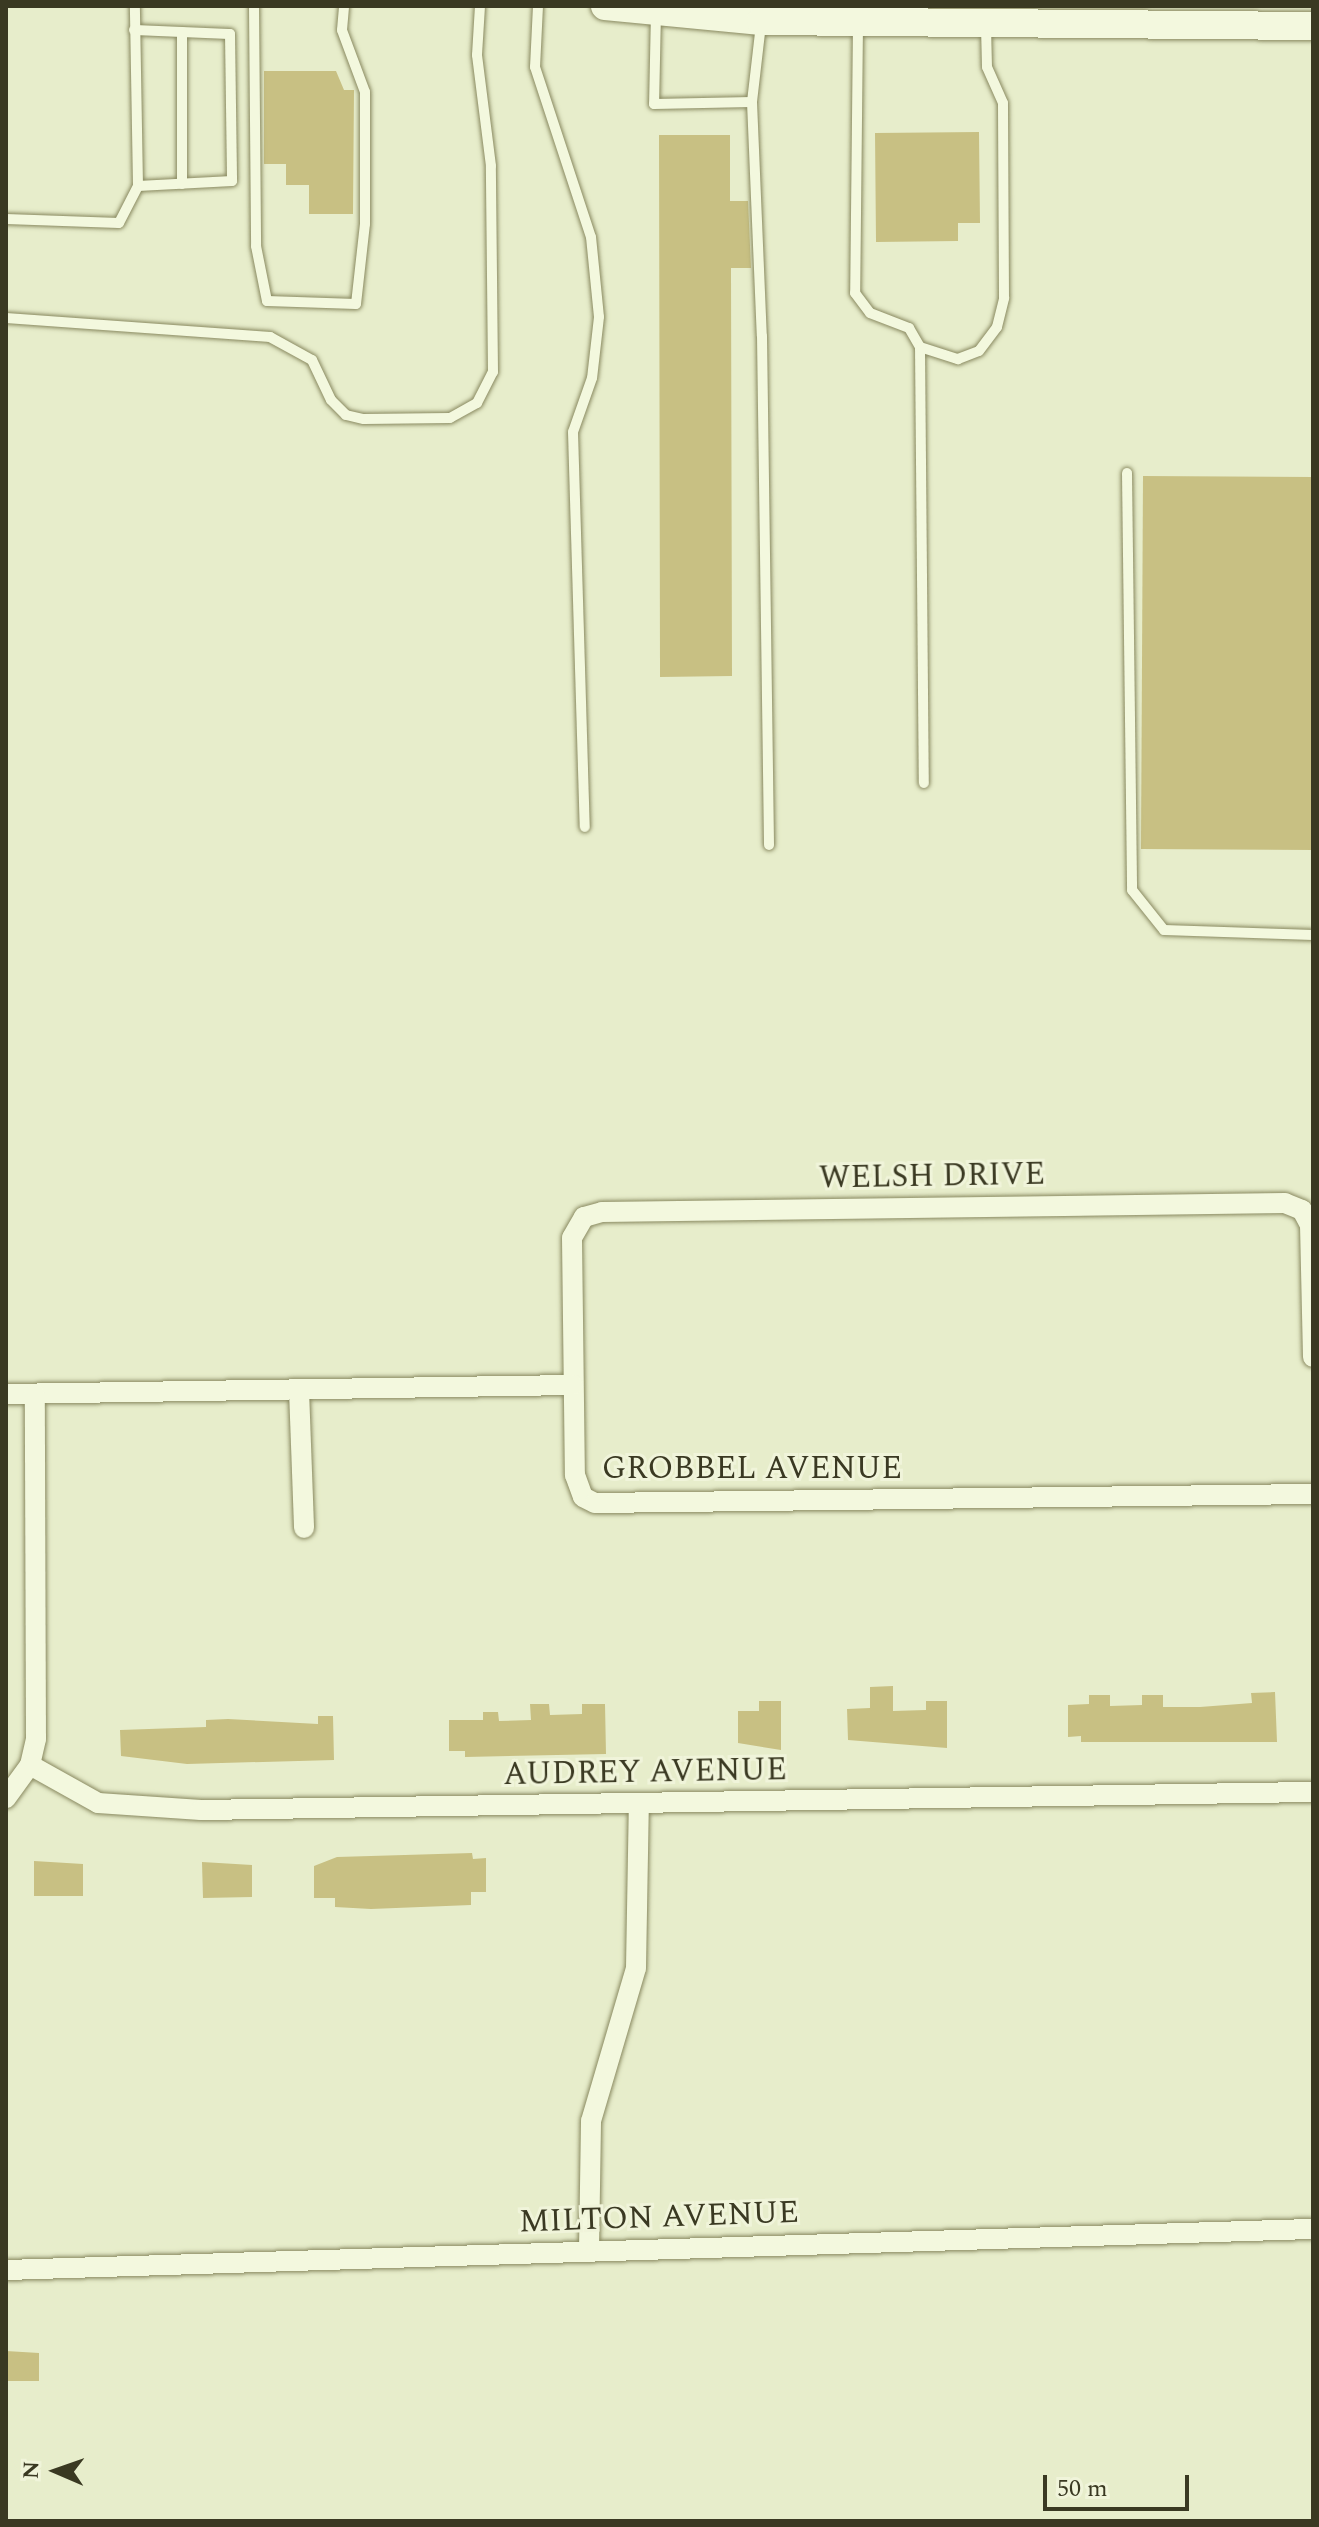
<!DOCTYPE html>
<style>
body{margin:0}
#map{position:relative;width:1319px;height:2527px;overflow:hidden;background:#e7edcb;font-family:Spectral,serif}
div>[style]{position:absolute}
.building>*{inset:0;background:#c8c083}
.roads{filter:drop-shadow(0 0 2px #898960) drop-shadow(0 0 2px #898960)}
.lane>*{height:10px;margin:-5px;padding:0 5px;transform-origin:5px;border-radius:5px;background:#f3f8de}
.street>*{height:20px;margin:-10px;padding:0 10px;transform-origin:10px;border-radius:10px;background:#f3f8de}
.secondary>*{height:28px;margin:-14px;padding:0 14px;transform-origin:14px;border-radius:14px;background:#f3f8de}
span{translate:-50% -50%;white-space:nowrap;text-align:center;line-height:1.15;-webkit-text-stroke:6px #f0f4da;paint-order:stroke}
.street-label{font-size:32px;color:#3a3922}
.frame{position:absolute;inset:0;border:8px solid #3a3922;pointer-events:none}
.north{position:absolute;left:16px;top:2431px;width:80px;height:80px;-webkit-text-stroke:6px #f0f4da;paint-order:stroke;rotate:272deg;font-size:22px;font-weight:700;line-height:32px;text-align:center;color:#3a3922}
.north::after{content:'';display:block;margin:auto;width:28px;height:36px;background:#3a3922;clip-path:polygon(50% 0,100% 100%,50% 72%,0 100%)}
.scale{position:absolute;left:1043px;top:2475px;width:146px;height:36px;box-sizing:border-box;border:4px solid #3a3922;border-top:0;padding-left:10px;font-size:24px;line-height:28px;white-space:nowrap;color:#3a3922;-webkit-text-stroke:6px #f0f4da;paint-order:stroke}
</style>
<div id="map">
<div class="building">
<div style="clip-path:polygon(264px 71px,336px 71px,344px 90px,354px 90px,353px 214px,309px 214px,309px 185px,286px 185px,286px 164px,264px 164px)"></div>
<div style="clip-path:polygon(979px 132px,980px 223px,958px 223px,958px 241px,876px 242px,875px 133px)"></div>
<div style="clip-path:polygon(659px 135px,730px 135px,730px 201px,748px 201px,751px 268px,731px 268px,732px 676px,660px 677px)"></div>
<div style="clip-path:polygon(1143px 476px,1313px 477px,1313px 850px,1141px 849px)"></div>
<div style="clip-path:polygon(893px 1686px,893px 1711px,926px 1710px,926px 1701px,947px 1701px,947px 1748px,848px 1740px,847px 1709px,870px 1708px,870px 1687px)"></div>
<div style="clip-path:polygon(1275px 1692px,1277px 1742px,1081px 1742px,1081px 1736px,1068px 1737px,1068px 1705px,1089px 1704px,1089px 1695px,1110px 1695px,1110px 1706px,1142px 1705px,1142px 1695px,1163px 1695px,1163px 1707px,1200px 1707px,1252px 1703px,1251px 1693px)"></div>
<div style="clip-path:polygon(759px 1701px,781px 1701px,781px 1750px,738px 1743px,738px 1711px,759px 1711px)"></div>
<div style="clip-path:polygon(530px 1704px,549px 1704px,550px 1715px,582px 1714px,582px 1704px,605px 1704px,606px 1754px,465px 1757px,465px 1751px,449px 1751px,449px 1720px,483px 1720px,483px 1712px,498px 1712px,499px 1721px,531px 1720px)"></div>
<div style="clip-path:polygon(318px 1716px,333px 1716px,334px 1760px,187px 1764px,121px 1756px,120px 1730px,206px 1727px,206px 1720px,228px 1719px,318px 1724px)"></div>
<div style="clip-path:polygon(472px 1853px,473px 1859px,486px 1858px,486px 1892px,471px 1892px,471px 1905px,371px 1909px,335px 1907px,335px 1898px,314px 1898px,314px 1866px,337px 1857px)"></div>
<div style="clip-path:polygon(34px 1861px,83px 1864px,83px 1896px,34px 1896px)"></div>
<div style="clip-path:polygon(202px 1862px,252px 1865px,252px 1897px,203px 1898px)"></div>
<div style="clip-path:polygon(6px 2351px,39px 2353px,39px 2381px,6px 2381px)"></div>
</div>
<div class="roads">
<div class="lane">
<div style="left:254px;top:6px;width:240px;rotate:89.5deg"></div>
<div style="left:256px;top:246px;width:56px;rotate:78.7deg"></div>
<div style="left:267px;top:301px;width:89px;rotate:1.9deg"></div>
<div style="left:356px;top:304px;width:81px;rotate:-83.6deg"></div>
<div style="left:365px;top:224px;width:132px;rotate:-90deg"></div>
<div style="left:365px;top:92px;width:66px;rotate:-110.4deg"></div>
<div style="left:342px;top:30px;width:24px;rotate:-85deg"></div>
<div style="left:538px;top:6px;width:61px;rotate:92.8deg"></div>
<div style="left:535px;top:67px;width:179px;rotate:71.8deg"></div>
<div style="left:591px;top:237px;width:80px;rotate:84.3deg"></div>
<div style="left:599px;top:317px;width:61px;rotate:96.5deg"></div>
<div style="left:592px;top:378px;width:57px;rotate:109.4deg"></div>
<div style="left:573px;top:432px;width:395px;rotate:88.3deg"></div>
<div style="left:656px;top:12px;width:92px;rotate:91.2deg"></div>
<div style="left:654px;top:104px;width:98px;rotate:-1.2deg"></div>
<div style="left:761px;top:24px;width:79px;rotate:96.6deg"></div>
<div style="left:752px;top:102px;width:234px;rotate:87.6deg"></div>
<div style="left:762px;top:336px;width:509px;rotate:89.21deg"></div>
<div style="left:858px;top:24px;width:269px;rotate:90.6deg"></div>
<div style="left:855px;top:293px;width:25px;rotate:53deg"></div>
<div style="left:870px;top:313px;width:42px;rotate:21deg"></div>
<div style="left:909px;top:328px;width:22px;rotate:60deg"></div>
<div style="left:920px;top:347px;width:436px;rotate:89.5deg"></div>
<div style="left:134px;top:30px;width:96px;rotate:2.4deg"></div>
<div style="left:230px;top:34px;width:147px;rotate:89.2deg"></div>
<div style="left:232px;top:181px;width:94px;rotate:177deg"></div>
<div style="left:182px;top:184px;width:152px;rotate:-90deg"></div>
<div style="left:6px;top:219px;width:113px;rotate:2deg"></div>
<div style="left:119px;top:223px;width:42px;rotate:-62.8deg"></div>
<div style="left:138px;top:186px;width:180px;rotate:-91deg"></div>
<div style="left:6px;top:318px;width:265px;rotate:4.1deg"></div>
<div style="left:270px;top:337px;width:48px;rotate:28.7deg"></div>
<div style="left:312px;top:360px;width:44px;rotate:64.6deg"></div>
<div style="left:331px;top:400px;width:21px;rotate:45deg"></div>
<div style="left:346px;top:415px;width:18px;rotate:13deg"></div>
<div style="left:364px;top:419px;width:86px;rotate:-0.7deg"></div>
<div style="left:450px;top:418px;width:31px;rotate:-29deg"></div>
<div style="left:477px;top:403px;width:35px;rotate:-63deg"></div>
<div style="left:493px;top:372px;width:206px;rotate:-90.6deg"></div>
<div style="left:491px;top:166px;width:112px;rotate:-97.2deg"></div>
<div style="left:477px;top:55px;width:49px;rotate:-86.5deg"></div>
<div style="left:920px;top:347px;width:40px;rotate:18deg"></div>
<div style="left:958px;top:359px;width:22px;rotate:-21deg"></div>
<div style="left:979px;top:351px;width:30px;rotate:-53deg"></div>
<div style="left:997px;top:327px;width:30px;rotate:-76deg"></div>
<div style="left:1004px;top:298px;width:195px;rotate:-90.3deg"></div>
<div style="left:1003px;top:103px;width:39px;rotate:-114deg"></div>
<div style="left:987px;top:67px;width:42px;rotate:-91.4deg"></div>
<div style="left:1127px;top:473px;width:417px;rotate:89.3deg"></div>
<div style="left:1132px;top:890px;width:51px;rotate:51.3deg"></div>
<div style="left:1164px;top:930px;width:149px;rotate:1.9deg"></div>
</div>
<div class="street">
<div style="left:1313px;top:1357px;width:132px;rotate:-91.3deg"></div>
<div style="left:1310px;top:1225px;width:17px;rotate:-118deg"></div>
<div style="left:1302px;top:1210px;width:18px;rotate:-158deg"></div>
<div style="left:1285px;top:1203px;width:683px;rotate:179.25deg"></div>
<div style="left:602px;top:1212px;width:19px;rotate:164deg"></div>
<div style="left:584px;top:1217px;width:24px;rotate:120deg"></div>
<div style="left:572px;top:1238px;width:237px;rotate:89.3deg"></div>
<div style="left:575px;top:1475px;width:23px;rotate:70deg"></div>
<div style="left:583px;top:1497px;width:13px;rotate:27deg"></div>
<div style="left:595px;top:1503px;width:718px;rotate:-0.72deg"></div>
<div style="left:299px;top:1390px;width:138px;rotate:87.9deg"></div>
<div style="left:6px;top:1394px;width:567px;rotate:-0.91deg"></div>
<div style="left:30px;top:1765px;width:78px;rotate:29.2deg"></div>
<div style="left:98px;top:1803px;width:103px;rotate:3.9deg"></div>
<div style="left:201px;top:1810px;width:1112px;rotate:-0.93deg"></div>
<div style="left:6px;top:1798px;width:41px;rotate:-54deg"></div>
<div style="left:30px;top:1765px;width:27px;rotate:-77deg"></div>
<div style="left:36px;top:1739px;width:345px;rotate:-90.2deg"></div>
<div style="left:589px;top:2250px;width:129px;rotate:-89.1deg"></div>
<div style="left:591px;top:2121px;width:159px;rotate:-73.6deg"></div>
<div style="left:636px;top:1968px;width:164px;rotate:-89deg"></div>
<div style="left:6px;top:2270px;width:1308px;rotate:-1.8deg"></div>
</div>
<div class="secondary">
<div style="left:605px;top:6px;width:157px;rotate:5.5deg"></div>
<div style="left:761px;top:21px;width:552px;rotate:0.52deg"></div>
</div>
</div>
<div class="street-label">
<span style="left:932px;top:1177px;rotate:-1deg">WELSH DRIVE</span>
<span style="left:752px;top:1469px">GROBBEL AVENUE</span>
<span style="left:645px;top:1773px;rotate:-1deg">AUDREY AVENUE</span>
<span style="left:659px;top:2218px;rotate:-2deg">MILTON AVENUE</span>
</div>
<div class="frame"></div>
<div class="north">N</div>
<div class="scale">50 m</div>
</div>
